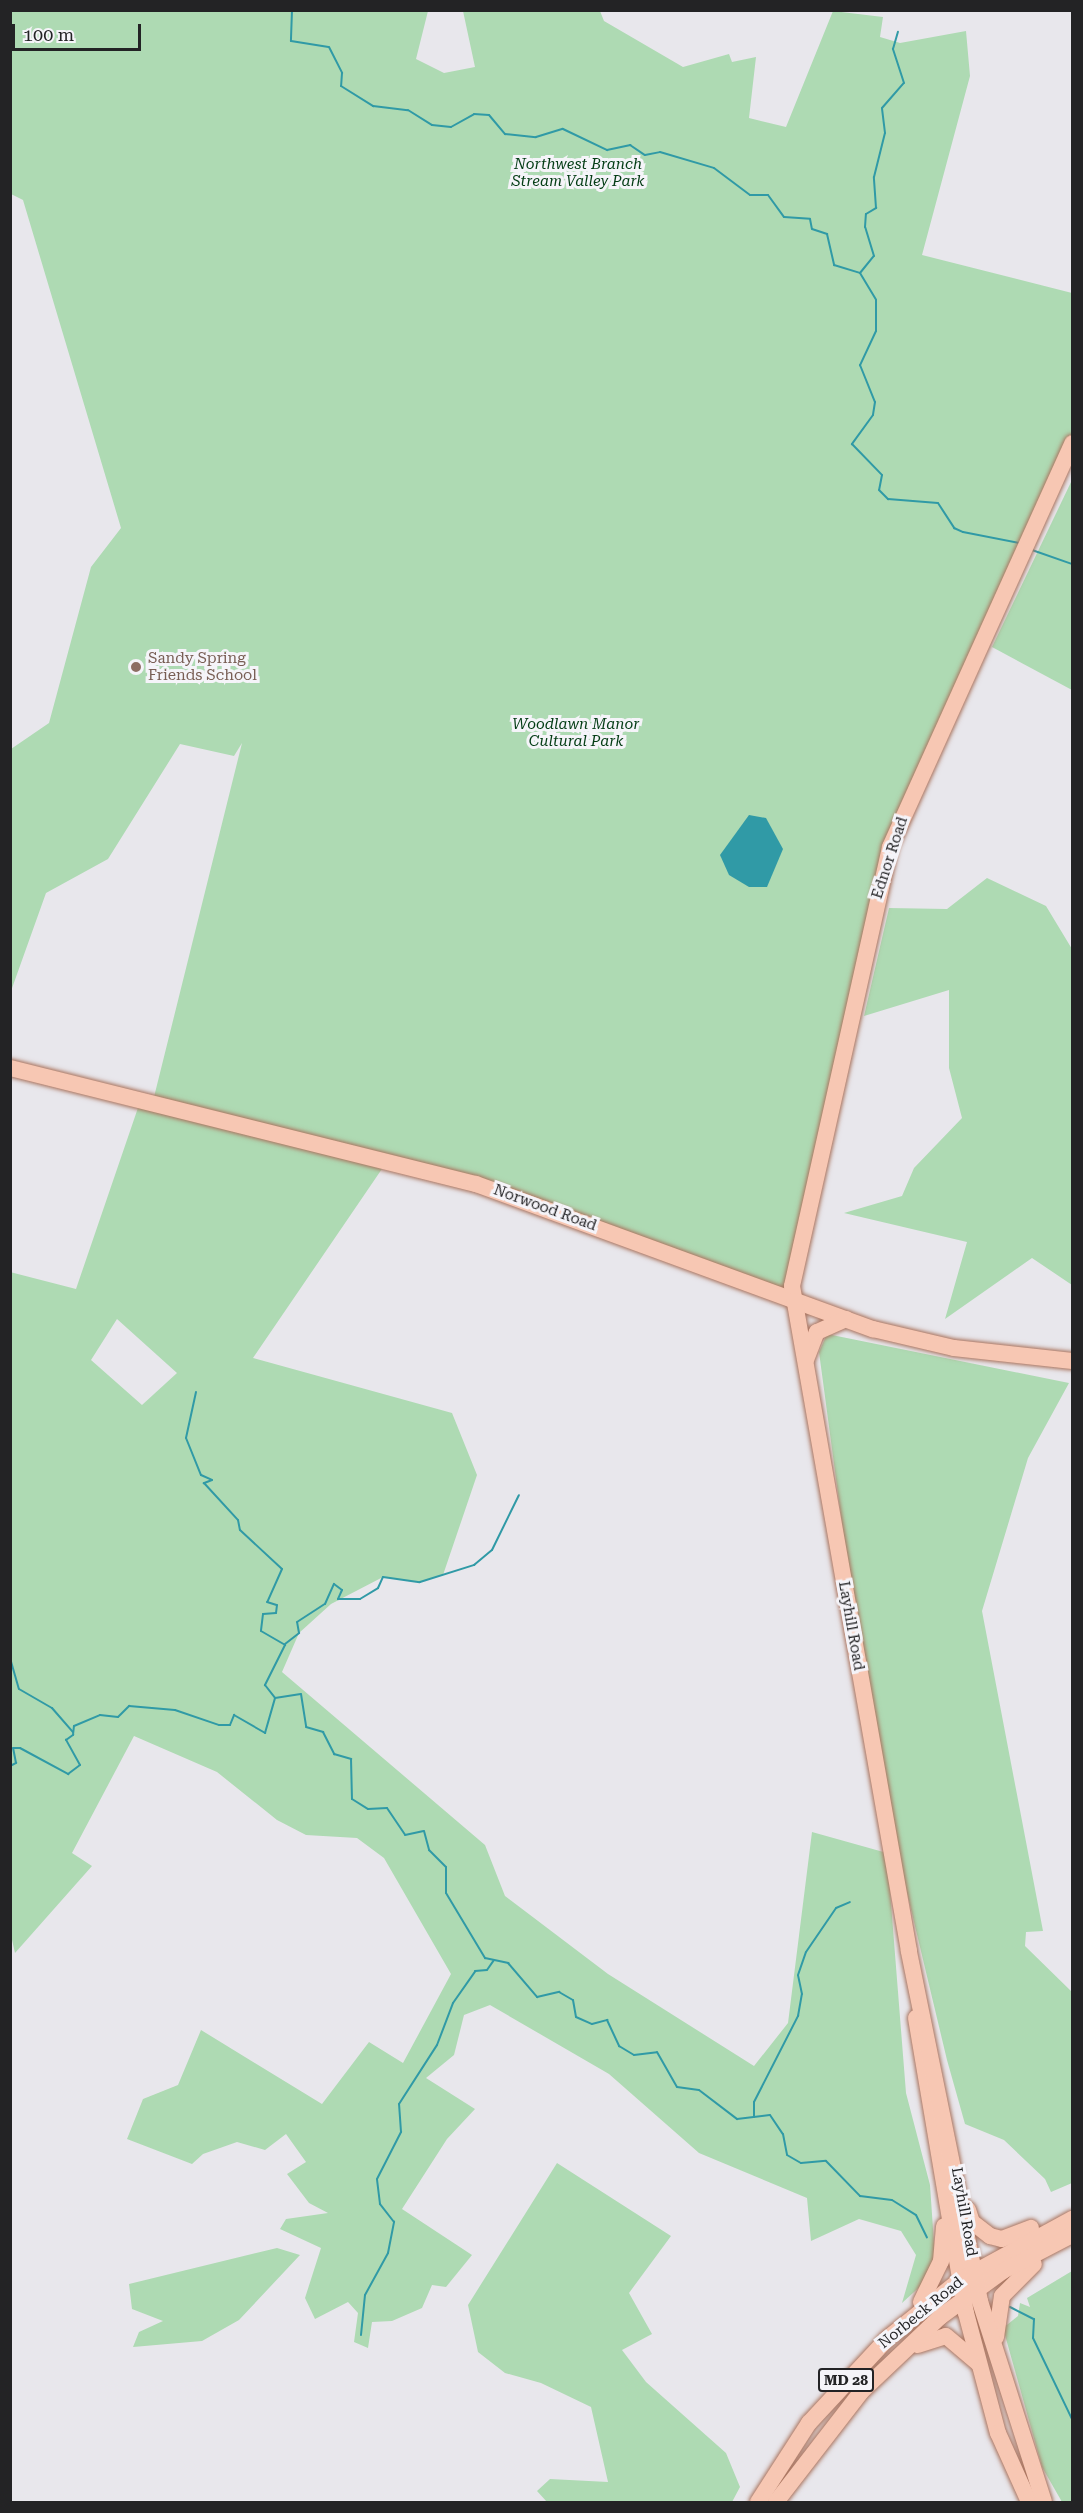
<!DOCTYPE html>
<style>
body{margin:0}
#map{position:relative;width:1083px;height:2513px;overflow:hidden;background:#e8e7ec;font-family:"Roboto Serif",serif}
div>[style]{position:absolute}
.green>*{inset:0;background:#aedab3}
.water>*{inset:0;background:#309aa6}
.stream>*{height:2px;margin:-1px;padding:0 1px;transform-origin:1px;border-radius:1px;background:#309aa6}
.roads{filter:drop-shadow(0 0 2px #aa7560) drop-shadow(0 0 2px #aa7560)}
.major>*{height:16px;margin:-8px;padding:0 8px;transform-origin:8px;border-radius:8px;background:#f7c7b3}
.dots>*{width:16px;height:16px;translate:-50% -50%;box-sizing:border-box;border:3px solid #f5f4f9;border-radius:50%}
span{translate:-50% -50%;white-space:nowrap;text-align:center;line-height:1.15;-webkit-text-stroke:6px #f5f4f9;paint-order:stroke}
.shield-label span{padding:2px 4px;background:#f5f4f9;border:2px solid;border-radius:4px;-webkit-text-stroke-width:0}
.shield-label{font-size:14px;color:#232325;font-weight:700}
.park-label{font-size:15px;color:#033c14;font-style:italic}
.education-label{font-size:15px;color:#785e54}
.left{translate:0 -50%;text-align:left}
.street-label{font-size:15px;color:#232325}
.frame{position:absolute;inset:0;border:12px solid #232325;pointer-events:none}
.scale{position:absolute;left:12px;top:24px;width:129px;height:27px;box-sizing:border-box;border:3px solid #232325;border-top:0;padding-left:8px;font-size:18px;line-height:21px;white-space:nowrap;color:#232325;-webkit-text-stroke:4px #f5f4f9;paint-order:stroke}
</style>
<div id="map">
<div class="green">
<div style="clip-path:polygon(11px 11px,428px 11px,416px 59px,444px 73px,475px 67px,463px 11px,600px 11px,604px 21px,683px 67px,729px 54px,732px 62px,756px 57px,749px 118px,786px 127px,833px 11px,883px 17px,880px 37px,900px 43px,966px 31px,970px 76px,922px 255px,1072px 293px,1072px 443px,890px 847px,793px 1301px,599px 1227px,154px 1097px,242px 743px,234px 756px,180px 744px,108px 859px,46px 893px,11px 991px,11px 749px,49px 723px,91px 567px,121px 528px,23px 200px,11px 194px)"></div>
<div style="clip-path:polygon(1072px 480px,1072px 690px,992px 647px)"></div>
<div style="clip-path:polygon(987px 878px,1046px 906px,1072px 949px,1072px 1285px,1032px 1258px,945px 1319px,967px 1242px,844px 1213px,902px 1196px,914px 1168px,962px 1118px,949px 1068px,949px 990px,864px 1016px,889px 908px,947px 909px)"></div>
<div style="clip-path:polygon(evenodd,141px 1099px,386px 1163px,253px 1358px,452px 1413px,477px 1475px,443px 1575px,420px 1582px,383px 1577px,331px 1604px,299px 1633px,282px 1672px,485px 1845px,505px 1896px,608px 1974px,754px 2066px,788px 2023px,812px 1832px,887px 1853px,906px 2093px,930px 2185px,935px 2258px,924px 2283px,902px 2303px,916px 2255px,901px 2231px,859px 2219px,811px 2241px,807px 2198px,699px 2153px,609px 2074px,490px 2005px,464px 2015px,454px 2055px,426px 2078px,475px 2109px,447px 2139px,402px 2209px,472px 2255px,446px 2287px,432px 2285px,422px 2308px,392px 2321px,372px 2322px,368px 2348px,354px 2342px,358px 2313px,348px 2302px,315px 2319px,305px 2298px,321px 2248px,280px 2229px,286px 2219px,328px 2213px,309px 2203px,287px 2174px,306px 2162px,286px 2134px,265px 2150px,237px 2142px,203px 2154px,192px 2164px,127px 2139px,143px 2099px,178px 2085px,201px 2030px,322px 2104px,369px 2042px,403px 2063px,451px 1974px,384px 1858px,357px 1838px,306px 1835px,277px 1820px,217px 1772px,134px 1736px,72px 1853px,92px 1866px,15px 1953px,10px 1931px,10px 1272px,76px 1289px,141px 1099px,117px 1319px,177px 1373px,142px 1405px,91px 1360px,117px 1319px)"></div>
<div style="clip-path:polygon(827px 1334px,1069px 1383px,1028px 1458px,982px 1611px,1043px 1931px,1026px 1932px,1025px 1946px,1072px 1992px,1072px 2183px,1051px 2192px,1045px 2179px,1004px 2140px,965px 2124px,947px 2060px,904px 1880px,845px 1546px,819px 1352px)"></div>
<div style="clip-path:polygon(557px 2163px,671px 2236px,629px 2293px,652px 2334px,622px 2350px,646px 2382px,726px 2453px,740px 2487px,732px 2502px,547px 2502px,537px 2491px,550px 2479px,608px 2482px,591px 2407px,541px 2383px,505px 2373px,478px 2352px,468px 2305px)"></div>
<div style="clip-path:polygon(277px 2248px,300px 2255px,239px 2320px,202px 2341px,133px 2347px,139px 2332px,163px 2321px,132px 2309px,129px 2284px)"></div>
<div style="clip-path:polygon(1072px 2271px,1072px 2502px,1062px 2502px,1042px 2467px,1003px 2328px,1018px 2316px,1020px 2303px,1030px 2307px,1027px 2298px)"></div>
</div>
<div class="water">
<div style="clip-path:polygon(749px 815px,766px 818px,783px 849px,767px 887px,749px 887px,729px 875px,720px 855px)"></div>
</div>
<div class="stream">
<div style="left:292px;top:10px;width:31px;rotate:92deg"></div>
<div style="left:291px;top:41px;width:38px;rotate:9deg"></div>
<div style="left:329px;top:47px;width:29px;rotate:63deg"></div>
<div style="left:342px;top:73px;width:13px;rotate:94deg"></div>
<div style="left:341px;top:86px;width:38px;rotate:32deg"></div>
<div style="left:373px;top:106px;width:35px;rotate:7deg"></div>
<div style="left:408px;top:110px;width:28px;rotate:32deg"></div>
<div style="left:432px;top:125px;width:19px;rotate:6deg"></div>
<div style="left:451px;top:127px;width:26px;rotate:-29deg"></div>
<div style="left:474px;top:114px;width:15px;rotate:4deg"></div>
<div style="left:489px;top:115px;width:25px;rotate:50deg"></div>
<div style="left:505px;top:134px;width:31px;rotate:6deg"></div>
<div style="left:536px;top:137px;width:28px;rotate:-17deg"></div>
<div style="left:563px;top:129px;width:49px;rotate:25.5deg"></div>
<div style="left:607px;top:150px;width:24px;rotate:-12deg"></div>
<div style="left:630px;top:145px;width:18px;rotate:34deg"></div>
<div style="left:645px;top:155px;width:15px;rotate:-11deg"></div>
<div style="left:660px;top:152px;width:56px;rotate:16.5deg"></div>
<div style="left:714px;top:168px;width:45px;rotate:36.9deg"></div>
<div style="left:750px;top:195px;width:18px"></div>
<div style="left:768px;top:195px;width:27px;rotate:54deg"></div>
<div style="left:784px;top:217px;width:26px;rotate:4deg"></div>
<div style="left:810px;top:219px;width:10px;rotate:79deg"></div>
<div style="left:812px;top:229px;width:16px;rotate:18deg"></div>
<div style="left:827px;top:234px;width:32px;rotate:77deg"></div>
<div style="left:834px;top:265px;width:27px;rotate:17deg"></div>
<div style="left:860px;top:273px;width:31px;rotate:59deg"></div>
<div style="left:876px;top:300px;width:31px;rotate:90deg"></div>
<div style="left:876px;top:331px;width:38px;rotate:115deg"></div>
<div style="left:860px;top:365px;width:40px;rotate:68deg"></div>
<div style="left:875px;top:402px;width:13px;rotate:99deg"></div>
<div style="left:873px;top:415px;width:36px;rotate:126deg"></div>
<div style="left:852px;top:444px;width:43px;rotate:45.9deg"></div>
<div style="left:882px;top:475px;width:15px;rotate:101deg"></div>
<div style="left:879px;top:490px;width:13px;rotate:45deg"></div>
<div style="left:888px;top:499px;width:50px;rotate:4.6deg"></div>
<div style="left:938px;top:503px;width:30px;rotate:57deg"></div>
<div style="left:954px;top:528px;width:10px;rotate:24deg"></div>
<div style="left:963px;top:532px;width:57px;rotate:11.1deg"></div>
<div style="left:860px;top:273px;width:22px;rotate:-51deg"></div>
<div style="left:874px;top:256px;width:30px;rotate:-107deg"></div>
<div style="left:865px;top:227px;width:13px;rotate:-86deg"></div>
<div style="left:866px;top:214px;width:12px;rotate:-31deg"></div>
<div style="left:876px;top:208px;width:31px;rotate:-94deg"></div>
<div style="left:874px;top:177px;width:45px;rotate:-76deg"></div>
<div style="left:885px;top:133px;width:25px;rotate:-97deg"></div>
<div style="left:882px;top:108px;width:33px;rotate:-49deg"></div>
<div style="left:904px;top:83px;width:36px;rotate:-108deg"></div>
<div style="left:893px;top:49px;width:18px;rotate:-74deg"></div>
<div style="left:1032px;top:550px;width:42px;rotate:19.3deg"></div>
<div style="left:196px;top:1392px;width:47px;rotate:102.3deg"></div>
<div style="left:186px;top:1438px;width:40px;rotate:68deg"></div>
<div style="left:201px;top:1475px;width:12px;rotate:24deg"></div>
<div style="left:212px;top:1480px;width:9px;rotate:159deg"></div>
<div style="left:204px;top:1483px;width:50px;rotate:47.4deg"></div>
<div style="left:238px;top:1520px;width:10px;rotate:79deg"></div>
<div style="left:240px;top:1530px;width:57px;rotate:42.9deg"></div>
<div style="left:282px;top:1569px;width:36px;rotate:114deg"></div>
<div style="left:267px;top:1602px;width:10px;rotate:17deg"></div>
<div style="left:277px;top:1605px;width:8px;rotate:97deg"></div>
<div style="left:276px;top:1613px;width:13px;rotate:176deg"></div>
<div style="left:263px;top:1614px;width:17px;rotate:97deg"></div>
<div style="left:261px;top:1631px;width:28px;rotate:30deg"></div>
<div style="left:285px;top:1645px;width:45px;rotate:116.6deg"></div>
<div style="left:265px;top:1685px;width:16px;rotate:52deg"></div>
<div style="left:285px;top:1644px;width:18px;rotate:-38deg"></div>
<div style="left:299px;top:1633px;width:11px;rotate:-100deg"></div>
<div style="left:297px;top:1622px;width:33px;rotate:-33deg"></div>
<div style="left:325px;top:1604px;width:22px;rotate:-66deg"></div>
<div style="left:334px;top:1584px;width:10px;rotate:37deg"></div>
<div style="left:342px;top:1590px;width:10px;rotate:114deg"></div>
<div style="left:338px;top:1599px;width:22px"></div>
<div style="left:360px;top:1599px;width:21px;rotate:-31deg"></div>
<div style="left:378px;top:1588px;width:12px;rotate:-66deg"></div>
<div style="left:383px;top:1577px;width:37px;rotate:8deg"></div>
<div style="left:420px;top:1582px;width:57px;rotate:-17.5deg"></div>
<div style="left:474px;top:1565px;width:23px;rotate:-40deg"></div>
<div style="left:492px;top:1550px;width:61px;rotate:-63.9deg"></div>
<div style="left:10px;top:1658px;width:32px;rotate:74deg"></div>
<div style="left:19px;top:1689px;width:38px;rotate:30deg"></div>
<div style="left:52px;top:1708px;width:32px;rotate:49deg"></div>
<div style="left:10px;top:1766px;width:7px;rotate:-27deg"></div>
<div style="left:16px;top:1763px;width:15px;rotate:-101deg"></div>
<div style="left:13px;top:1748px;width:7px"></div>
<div style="left:20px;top:1748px;width:55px;rotate:28.4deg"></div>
<div style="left:68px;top:1774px;width:15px;rotate:-37deg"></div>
<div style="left:80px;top:1765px;width:29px;rotate:-119deg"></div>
<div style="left:66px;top:1740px;width:9px;rotate:-36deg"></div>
<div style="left:73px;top:1735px;width:9px;rotate:-84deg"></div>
<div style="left:74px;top:1726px;width:28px;rotate:-23deg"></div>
<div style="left:100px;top:1715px;width:18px;rotate:6deg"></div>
<div style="left:118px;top:1717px;width:16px;rotate:-45deg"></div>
<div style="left:129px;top:1706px;width:46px;rotate:5deg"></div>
<div style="left:175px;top:1710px;width:46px;rotate:18.8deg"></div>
<div style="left:219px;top:1725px;width:11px"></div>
<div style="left:230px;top:1725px;width:11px;rotate:-68deg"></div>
<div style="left:234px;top:1715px;width:36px;rotate:30deg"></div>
<div style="left:265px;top:1733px;width:36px;rotate:-74deg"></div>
<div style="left:275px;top:1698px;width:26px;rotate:-9deg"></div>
<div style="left:301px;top:1694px;width:33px;rotate:81deg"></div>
<div style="left:306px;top:1727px;width:18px;rotate:16deg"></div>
<div style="left:323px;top:1732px;width:25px;rotate:63deg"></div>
<div style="left:334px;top:1754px;width:18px;rotate:16deg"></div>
<div style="left:351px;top:1759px;width:40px;rotate:88.6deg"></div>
<div style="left:352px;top:1799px;width:19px;rotate:32deg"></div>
<div style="left:368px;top:1809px;width:19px;rotate:-3deg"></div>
<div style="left:387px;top:1808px;width:32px;rotate:56deg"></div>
<div style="left:405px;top:1835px;width:19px;rotate:-12deg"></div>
<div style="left:424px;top:1831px;width:20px;rotate:75deg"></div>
<div style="left:429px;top:1850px;width:24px;rotate:45deg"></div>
<div style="left:446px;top:1867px;width:26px;rotate:90deg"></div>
<div style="left:446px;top:1893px;width:76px;rotate:59deg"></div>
<div style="left:485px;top:1958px;width:24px;rotate:12deg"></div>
<div style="left:508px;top:1963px;width:45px;rotate:49.5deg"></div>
<div style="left:537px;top:1997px;width:23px;rotate:-13deg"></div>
<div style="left:559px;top:1992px;width:16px;rotate:30deg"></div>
<div style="left:573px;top:2000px;width:17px;rotate:80deg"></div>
<div style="left:576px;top:2017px;width:17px;rotate:24deg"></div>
<div style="left:592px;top:2024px;width:16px;rotate:-15deg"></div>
<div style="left:607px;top:2020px;width:29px;rotate:65deg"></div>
<div style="left:619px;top:2046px;width:17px;rotate:31deg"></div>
<div style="left:634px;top:2055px;width:23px;rotate:-7deg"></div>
<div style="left:657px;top:2052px;width:40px;rotate:60.3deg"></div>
<div style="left:677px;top:2087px;width:22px;rotate:8deg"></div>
<div style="left:699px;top:2090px;width:48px;rotate:37.3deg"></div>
<div style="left:737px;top:2119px;width:33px;rotate:-7deg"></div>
<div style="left:770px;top:2115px;width:23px;rotate:56deg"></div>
<div style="left:783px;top:2134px;width:21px;rotate:79deg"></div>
<div style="left:787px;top:2155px;width:16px;rotate:30deg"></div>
<div style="left:801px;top:2163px;width:25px;rotate:-5deg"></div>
<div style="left:826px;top:2161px;width:49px;rotate:45.8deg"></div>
<div style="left:860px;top:2196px;width:32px;rotate:7deg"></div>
<div style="left:892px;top:2200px;width:28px;rotate:32deg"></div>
<div style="left:916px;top:2215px;width:25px;rotate:64deg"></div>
<div style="left:754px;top:2117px;width:15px;rotate:-90deg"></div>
<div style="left:754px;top:2102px;width:97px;rotate:-62.9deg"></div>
<div style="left:798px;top:2016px;width:22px;rotate:-80deg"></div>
<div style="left:802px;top:1994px;width:19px;rotate:-102deg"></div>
<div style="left:798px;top:1975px;width:24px;rotate:-71deg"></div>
<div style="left:806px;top:1952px;width:53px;rotate:-55.7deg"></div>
<div style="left:836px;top:1908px;width:15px;rotate:-23deg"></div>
<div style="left:1010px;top:2307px;width:27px;rotate:27deg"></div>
<div style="left:1034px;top:2319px;width:19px;rotate:93deg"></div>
<div style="left:1033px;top:2338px;width:90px;rotate:64.3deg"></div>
<div style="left:361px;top:2335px;width:40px;rotate:-84.3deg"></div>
<div style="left:365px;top:2295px;width:48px;rotate:-61.3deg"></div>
<div style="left:388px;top:2253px;width:32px;rotate:-79deg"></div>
<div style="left:394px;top:2222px;width:23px;rotate:-128deg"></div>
<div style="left:380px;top:2204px;width:25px;rotate:-97deg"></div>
<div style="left:377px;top:2179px;width:53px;rotate:-62.9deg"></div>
<div style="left:401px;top:2132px;width:28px;rotate:-94deg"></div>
<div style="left:399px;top:2104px;width:70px;rotate:-57.2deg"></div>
<div style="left:437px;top:2045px;width:45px;rotate:-69.1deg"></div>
<div style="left:453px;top:2003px;width:39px;rotate:-55deg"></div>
<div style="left:475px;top:1971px;width:12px;rotate:-5deg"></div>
<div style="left:487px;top:1970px;width:12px;rotate:-55deg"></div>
</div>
<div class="roads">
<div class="major">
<div style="left:10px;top:1068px;width:480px;rotate:14deg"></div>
<div style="left:476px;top:1184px;width:423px;rotate:20.1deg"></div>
<div style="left:873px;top:1329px;width:83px;rotate:13.2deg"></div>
<div style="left:954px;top:1348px;width:119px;rotate:6.3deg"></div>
<div style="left:806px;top:1360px;width:30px;rotate:-69deg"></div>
<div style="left:817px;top:1332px;width:32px;rotate:-24deg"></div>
<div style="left:916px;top:2018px;width:299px;rotate:80.4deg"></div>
<div style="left:966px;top:2313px;width:124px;rotate:75.1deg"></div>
<div style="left:998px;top:2433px;width:76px;rotate:65.8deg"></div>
<div style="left:968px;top:2210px;width:13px;rotate:72deg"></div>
<div style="left:972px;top:2222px;width:23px;rotate:38deg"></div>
<div style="left:990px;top:2236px;width:12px;rotate:14deg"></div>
<div style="left:1002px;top:2239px;width:31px;rotate:-21deg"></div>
<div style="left:921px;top:2302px;width:46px;rotate:-64deg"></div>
<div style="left:941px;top:2261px;width:35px;rotate:-85deg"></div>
<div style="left:996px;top:2337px;width:41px;rotate:-81.7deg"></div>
<div style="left:1002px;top:2296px;width:45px;rotate:-45deg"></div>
<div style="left:918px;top:2345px;width:29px;rotate:-18deg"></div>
<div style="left:946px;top:2336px;width:42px;rotate:40.2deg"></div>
<div style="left:758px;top:2502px;width:94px;rotate:-57.2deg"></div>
<div style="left:809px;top:2423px;width:116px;rotate:-47.1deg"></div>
<div style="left:888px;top:2338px;width:92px;rotate:-38.9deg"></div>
<div style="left:960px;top:2280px;width:128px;rotate:-28.6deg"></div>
<div style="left:776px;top:2502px;width:139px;rotate:-52.3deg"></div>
<div style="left:861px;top:2392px;width:109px;rotate:-43.5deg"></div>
<div style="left:940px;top:2317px;width:78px;rotate:-36.1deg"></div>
<div style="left:1003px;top:2271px;width:78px;rotate:-27.6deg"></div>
<div style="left:1044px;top:2502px;width:211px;rotate:-107.7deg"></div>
<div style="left:980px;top:2301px;width:357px;rotate:-101.5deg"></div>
<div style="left:909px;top:1951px;width:675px;rotate:-99.98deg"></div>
<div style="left:792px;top:1286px;width:450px;rotate:-77.4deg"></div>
<div style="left:890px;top:847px;width:443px;rotate:-65.7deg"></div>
</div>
</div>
<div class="dots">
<div style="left:136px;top:667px;background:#8d6e63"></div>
</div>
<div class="shield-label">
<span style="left:846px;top:2380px">MD 28</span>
</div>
<div class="park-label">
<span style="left:578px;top:173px">Northwest Branch<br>Stream Valley Park</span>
<span style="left:576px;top:733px">Woodlawn Manor<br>Cultural Park</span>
</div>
<div class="education-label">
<span class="left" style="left:148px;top:667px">Sandy Spring<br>Friends School</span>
</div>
<div class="street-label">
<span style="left:890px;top:858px;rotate:-72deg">Ednor Road</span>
<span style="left:545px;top:1208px;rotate:20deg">Norwood Road</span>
<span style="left:851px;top:1626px;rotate:80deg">Layhill Road</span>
<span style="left:964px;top:2212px;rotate:80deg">Layhill Road</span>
<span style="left:921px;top:2313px;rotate:-39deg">Norbeck Road</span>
</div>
<div class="frame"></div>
<div class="scale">100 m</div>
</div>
